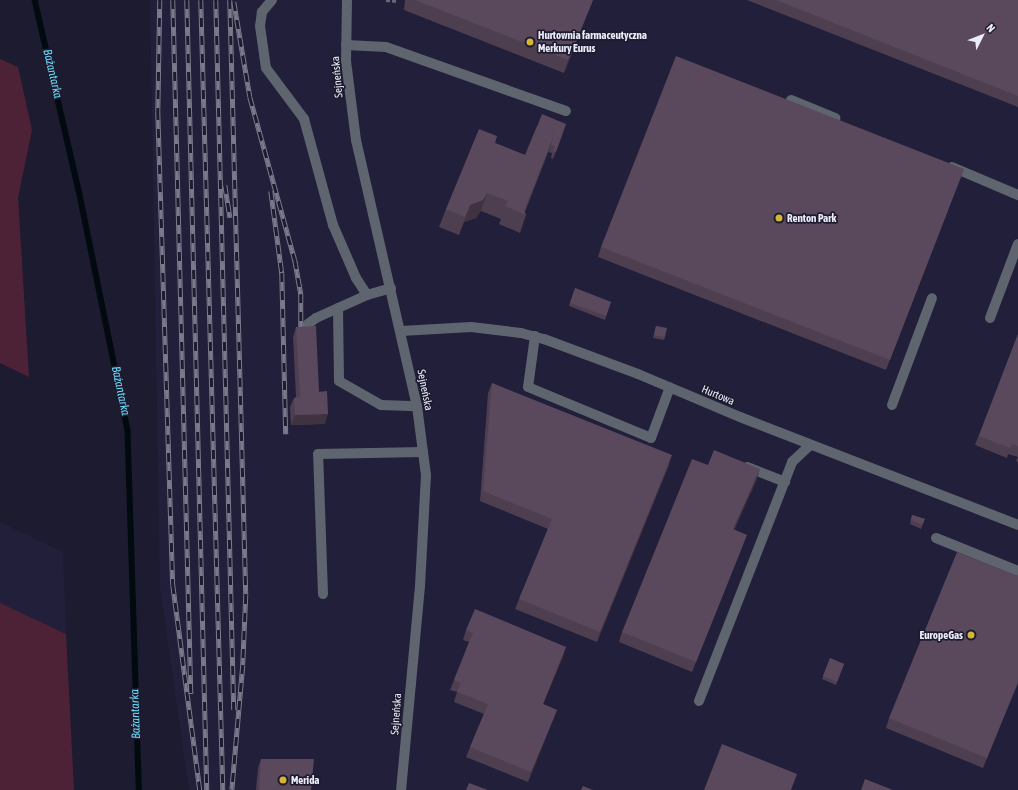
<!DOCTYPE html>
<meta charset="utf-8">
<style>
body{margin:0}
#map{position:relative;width:1018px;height:790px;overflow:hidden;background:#1d1b2f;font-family:"Asap Condensed",sans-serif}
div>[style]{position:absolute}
.built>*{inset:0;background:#221f3a}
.green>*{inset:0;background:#4e2236}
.stream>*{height:5.5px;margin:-2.75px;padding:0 2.75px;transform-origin:2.75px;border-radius:2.75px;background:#010a0e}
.path>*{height:2.5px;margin-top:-1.25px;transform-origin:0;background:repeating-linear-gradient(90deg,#686779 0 4px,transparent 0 6px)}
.minor>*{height:10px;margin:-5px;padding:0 5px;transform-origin:5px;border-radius:5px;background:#5e656f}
.rail>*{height:4.5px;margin-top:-2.25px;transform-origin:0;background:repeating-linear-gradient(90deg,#1d1b2f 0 9px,#7b7a8b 0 18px);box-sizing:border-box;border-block:1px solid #7b7a8b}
.wall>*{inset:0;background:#4d3f50}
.shaded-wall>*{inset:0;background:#3f3341}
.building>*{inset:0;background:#5a495d}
.dots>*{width:11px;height:11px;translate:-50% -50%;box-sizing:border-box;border:2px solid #1d1b2f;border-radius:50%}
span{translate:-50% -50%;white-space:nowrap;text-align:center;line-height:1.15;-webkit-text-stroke:3.5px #1d1b2f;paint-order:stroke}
.poi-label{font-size:11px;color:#ebebfa;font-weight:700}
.left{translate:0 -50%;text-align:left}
.right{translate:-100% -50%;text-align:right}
.street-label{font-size:11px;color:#ebebfa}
.water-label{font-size:12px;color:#6bdafa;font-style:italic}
.north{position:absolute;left:962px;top:16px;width:40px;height:40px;-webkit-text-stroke:3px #1d1b2f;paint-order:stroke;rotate:48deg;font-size:11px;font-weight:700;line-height:16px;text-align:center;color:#ebebfa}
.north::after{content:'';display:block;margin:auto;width:14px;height:18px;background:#ebebfa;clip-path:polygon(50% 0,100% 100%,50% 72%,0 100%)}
</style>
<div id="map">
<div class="built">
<div style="clip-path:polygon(150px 0,1018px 0,1018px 790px,189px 790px,160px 587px)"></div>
<div style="clip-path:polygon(0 522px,63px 552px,66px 634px,0 603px)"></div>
</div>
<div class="green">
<div style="clip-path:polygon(0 59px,18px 67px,32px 130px,18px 198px,29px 377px,0 363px)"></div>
<div style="clip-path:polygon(0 603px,66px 634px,74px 790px,0 790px)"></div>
</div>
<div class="stream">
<div style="left:35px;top:0;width:195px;rotate:77deg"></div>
<div style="left:79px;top:190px;width:246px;rotate:78.5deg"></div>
<div style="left:128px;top:431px;width:359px;rotate:88.2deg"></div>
</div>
<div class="path">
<div style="left:386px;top:0;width:11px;rotate:5deg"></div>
</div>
<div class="minor">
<div style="left:272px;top:0;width:16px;rotate:130deg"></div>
<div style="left:262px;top:12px;width:14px;rotate:98deg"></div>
<div style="left:260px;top:26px;width:42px;rotate:81.9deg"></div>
<div style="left:266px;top:68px;width:64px;rotate:53.3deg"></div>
<div style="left:304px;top:119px;width:110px;rotate:74.7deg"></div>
<div style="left:333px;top:225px;width:58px;rotate:66.5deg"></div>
<div style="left:356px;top:278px;width:20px;rotate:57deg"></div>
<div style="left:367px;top:295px;width:25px;rotate:-16deg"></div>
<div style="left:347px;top:0;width:61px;rotate:90.9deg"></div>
<div style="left:346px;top:61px;width:80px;rotate:82.8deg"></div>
<div style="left:356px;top:140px;width:273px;rotate:77.1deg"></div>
<div style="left:417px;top:406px;width:70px;rotate:82.6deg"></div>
<div style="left:426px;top:475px;width:111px;rotate:93.1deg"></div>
<div style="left:420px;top:586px;width:205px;rotate:95.3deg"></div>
<div style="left:346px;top:45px;width:40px;rotate:2.9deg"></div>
<div style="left:386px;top:47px;width:191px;rotate:19.6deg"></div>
<div style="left:791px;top:100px;width:48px;rotate:22.2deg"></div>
<div style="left:952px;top:167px;width:72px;rotate:23deg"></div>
<div style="left:338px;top:308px;width:73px;rotate:89.2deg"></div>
<div style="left:339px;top:381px;width:48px;rotate:29.7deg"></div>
<div style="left:381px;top:405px;width:36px;rotate:2deg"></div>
<div style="left:990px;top:318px;width:79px;rotate:-69.3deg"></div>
<div style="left:307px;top:331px;width:7px;rotate:-82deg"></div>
<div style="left:308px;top:324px;width:10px;rotate:-37deg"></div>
<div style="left:316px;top:318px;width:56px;rotate:-24.3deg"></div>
<div style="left:401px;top:331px;width:70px;rotate:-3.3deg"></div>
<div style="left:471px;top:327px;width:50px;rotate:6.8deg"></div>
<div style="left:521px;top:333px;width:24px;rotate:15deg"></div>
<div style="left:544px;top:339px;width:100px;rotate:20.4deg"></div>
<div style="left:638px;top:374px;width:111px;rotate:22.9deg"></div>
<div style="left:740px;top:417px;width:298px;rotate:21.2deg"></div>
<div style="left:535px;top:336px;width:51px;rotate:97.8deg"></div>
<div style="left:528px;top:387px;width:133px;rotate:22.5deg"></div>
<div style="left:651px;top:438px;width:54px;rotate:-69.6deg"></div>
<div style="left:892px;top:405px;width:114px;rotate:-69.5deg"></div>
<div style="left:747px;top:467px;width:41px;rotate:21.5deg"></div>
<div style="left:936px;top:538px;width:88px;rotate:21.9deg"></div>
<div style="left:323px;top:594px;width:140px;rotate:-92deg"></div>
<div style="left:318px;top:454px;width:105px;rotate:-1.1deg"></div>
<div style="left:699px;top:701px;width:256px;rotate:-68.7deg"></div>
<div style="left:792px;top:462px;width:25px;rotate:-43deg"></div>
</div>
<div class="rail">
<div style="left:160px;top:0;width:111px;rotate:91deg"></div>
<div style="left:158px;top:111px;width:474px;rotate:88.2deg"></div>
<div style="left:173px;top:585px;width:207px;rotate:82.5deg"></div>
<div style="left:173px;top:0;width:694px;rotate:88.51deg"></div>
<div style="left:187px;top:0;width:790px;rotate:88.55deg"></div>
<div style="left:201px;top:0;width:790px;rotate:88.4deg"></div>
<div style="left:216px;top:0;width:710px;rotate:88.55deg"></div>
<div style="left:230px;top:0;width:595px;rotate:88.46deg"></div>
<div style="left:246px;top:595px;width:70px;rotate:92.5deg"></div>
<div style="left:243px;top:665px;width:125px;rotate:95deg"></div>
<div style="left:234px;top:2px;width:96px;rotate:80.4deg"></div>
<div style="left:250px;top:97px;width:169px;rotate:74.6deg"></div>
<div style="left:295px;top:260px;width:35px;rotate:80deg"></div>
<div style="left:301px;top:294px;width:42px;rotate:90deg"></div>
<div style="left:225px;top:185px;width:33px;rotate:81deg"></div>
<div style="left:271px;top:191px;width:83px;rotate:82.4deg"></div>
<div style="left:282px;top:273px;width:161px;rotate:88.6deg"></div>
</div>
<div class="wall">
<div style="clip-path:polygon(405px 0,593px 0,564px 73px,404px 10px)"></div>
<div style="clip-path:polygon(747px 0,1018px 0,1018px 107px)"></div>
<div style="clip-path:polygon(566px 124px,553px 159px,551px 158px,552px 153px,548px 152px,525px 212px,526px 215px,520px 233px,499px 224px,501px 219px,481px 211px,476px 218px,464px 222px,459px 235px,439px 227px,446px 209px,495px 143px,525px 155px)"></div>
<div style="clip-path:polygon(964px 169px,886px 370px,598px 257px,601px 247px)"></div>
<div style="clip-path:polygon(575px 288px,611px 302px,605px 320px,569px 306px)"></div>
<div style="clip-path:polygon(656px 326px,665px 337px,664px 340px,653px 338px)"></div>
<div style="clip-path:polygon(296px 327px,319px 392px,325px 424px,291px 425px,290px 407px,294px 398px,296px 397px,293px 337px)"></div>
<div style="clip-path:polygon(1018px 334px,1018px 462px,1016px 461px,1018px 457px,1008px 454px,1007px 458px,975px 445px)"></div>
<div style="clip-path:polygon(492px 383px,669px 465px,597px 642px,515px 609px,548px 529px,480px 501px,488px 393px)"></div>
<div style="clip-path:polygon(757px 479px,734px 530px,743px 545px,692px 672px,619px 642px,622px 632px)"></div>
<div style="clip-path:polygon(912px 515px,925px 519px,921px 529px,910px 524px)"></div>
<div style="clip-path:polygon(1018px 576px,1018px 683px,983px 768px,886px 728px,889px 718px)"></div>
<div style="clip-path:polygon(466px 630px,566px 647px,543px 704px,557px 710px,528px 782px,466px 757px,484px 714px,454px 702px,457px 692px,450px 690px,469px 642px,463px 640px)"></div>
<div style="clip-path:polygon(830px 658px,844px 664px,836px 685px,822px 679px)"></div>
<div style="clip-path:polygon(261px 759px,311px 790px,256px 790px,258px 768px)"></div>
</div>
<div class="shaded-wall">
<div style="clip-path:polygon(593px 0,564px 73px,568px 60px)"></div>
<div style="clip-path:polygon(555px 133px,549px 151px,524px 214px)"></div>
<div style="clip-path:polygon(487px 193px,481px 211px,476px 218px,464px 222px,459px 235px,470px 205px)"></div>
<div style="clip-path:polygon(328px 414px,325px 424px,291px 425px,295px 415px)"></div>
<div style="clip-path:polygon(672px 455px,669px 465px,597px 642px,600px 632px)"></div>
<div style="clip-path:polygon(760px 469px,757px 479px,729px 539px,733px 529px)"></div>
<div style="clip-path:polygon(566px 647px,563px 657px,539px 714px,543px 704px)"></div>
<div style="clip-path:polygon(1018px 682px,1018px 683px,983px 768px,987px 758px)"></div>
<div style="clip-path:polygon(557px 710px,553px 720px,528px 782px,531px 772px)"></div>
</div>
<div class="building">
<div style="clip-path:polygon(415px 0,593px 0,568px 60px)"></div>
<div style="clip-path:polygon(776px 0,1018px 0,1018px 96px)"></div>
<div style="clip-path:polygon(676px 56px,964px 169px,890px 360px,601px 247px)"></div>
<div style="clip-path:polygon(542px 114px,566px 124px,556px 152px,553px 151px,555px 146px,551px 145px,555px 133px,537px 127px)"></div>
<div style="clip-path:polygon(537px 126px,555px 133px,524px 211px,526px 215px,505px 206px,508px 201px,487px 193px,483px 200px,470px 205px,465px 217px,446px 209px,479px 129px,497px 136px,495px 143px,525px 155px)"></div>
<div style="clip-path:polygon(575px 288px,611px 302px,606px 316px,570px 303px)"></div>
<div style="clip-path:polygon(316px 326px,319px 392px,327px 391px,328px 414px,295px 415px,294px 398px,300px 397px,296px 327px)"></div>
<div style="clip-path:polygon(656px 326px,667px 328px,665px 337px,654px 335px)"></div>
<div style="clip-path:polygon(1018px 334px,1018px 446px,1012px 444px,1010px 448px,979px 436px)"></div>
<div style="clip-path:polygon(492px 383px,672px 455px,600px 632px,519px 599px,552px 519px,483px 491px)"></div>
<div style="clip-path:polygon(714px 450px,760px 469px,733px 529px,747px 535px,696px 662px,622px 632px,692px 459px,708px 465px)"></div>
<div style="clip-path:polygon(912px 515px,925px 519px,922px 525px,911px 520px)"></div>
<div style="clip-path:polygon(957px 552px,1018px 576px,1018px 682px,987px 758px,889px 718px)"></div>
<div style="clip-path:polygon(475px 609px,566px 647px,543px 704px,557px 710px,531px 772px,470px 747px,488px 704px,457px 692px,461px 683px,454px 680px,473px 633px,466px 630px)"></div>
<div style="clip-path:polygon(830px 658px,844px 664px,837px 682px,823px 676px)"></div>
<div style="clip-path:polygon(722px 744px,797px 774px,791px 790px,704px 790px)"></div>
<div style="clip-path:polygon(261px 759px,314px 759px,311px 790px,259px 790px)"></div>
<div style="clip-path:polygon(865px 779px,893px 790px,861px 790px)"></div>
<div style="clip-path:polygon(469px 783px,488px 790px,466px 790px)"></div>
<div style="clip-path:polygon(583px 786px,593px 790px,581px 790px)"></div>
</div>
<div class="dots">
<div style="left:530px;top:42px;background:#d5b534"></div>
<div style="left:779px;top:218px;background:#d5b534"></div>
<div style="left:971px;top:635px;background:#d5b534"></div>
<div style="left:283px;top:780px;background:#d5b534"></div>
</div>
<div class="poi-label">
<span class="left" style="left:538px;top:42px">Hurtownia farmaceutyczna<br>Merkury Eurus</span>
<span class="left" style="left:787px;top:218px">Renton Park</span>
<span class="right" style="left:963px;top:635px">EuropeGas</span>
<span class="left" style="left:291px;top:780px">Merida</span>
</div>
<div class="street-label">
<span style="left:337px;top:77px;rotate:-95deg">Sejneńska</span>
<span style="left:425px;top:390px;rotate:79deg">Sejneńska</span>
<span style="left:718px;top:395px;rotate:23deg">Hurtowa</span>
<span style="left:396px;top:714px;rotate:-86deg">Sejneńska</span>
</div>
<div class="water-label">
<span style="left:52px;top:74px;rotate:77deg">Bażantarka</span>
<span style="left:120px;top:391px;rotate:78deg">Bażantarka</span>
<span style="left:136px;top:714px;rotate:-92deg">Bażantarka</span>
</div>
<div class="north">N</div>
</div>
